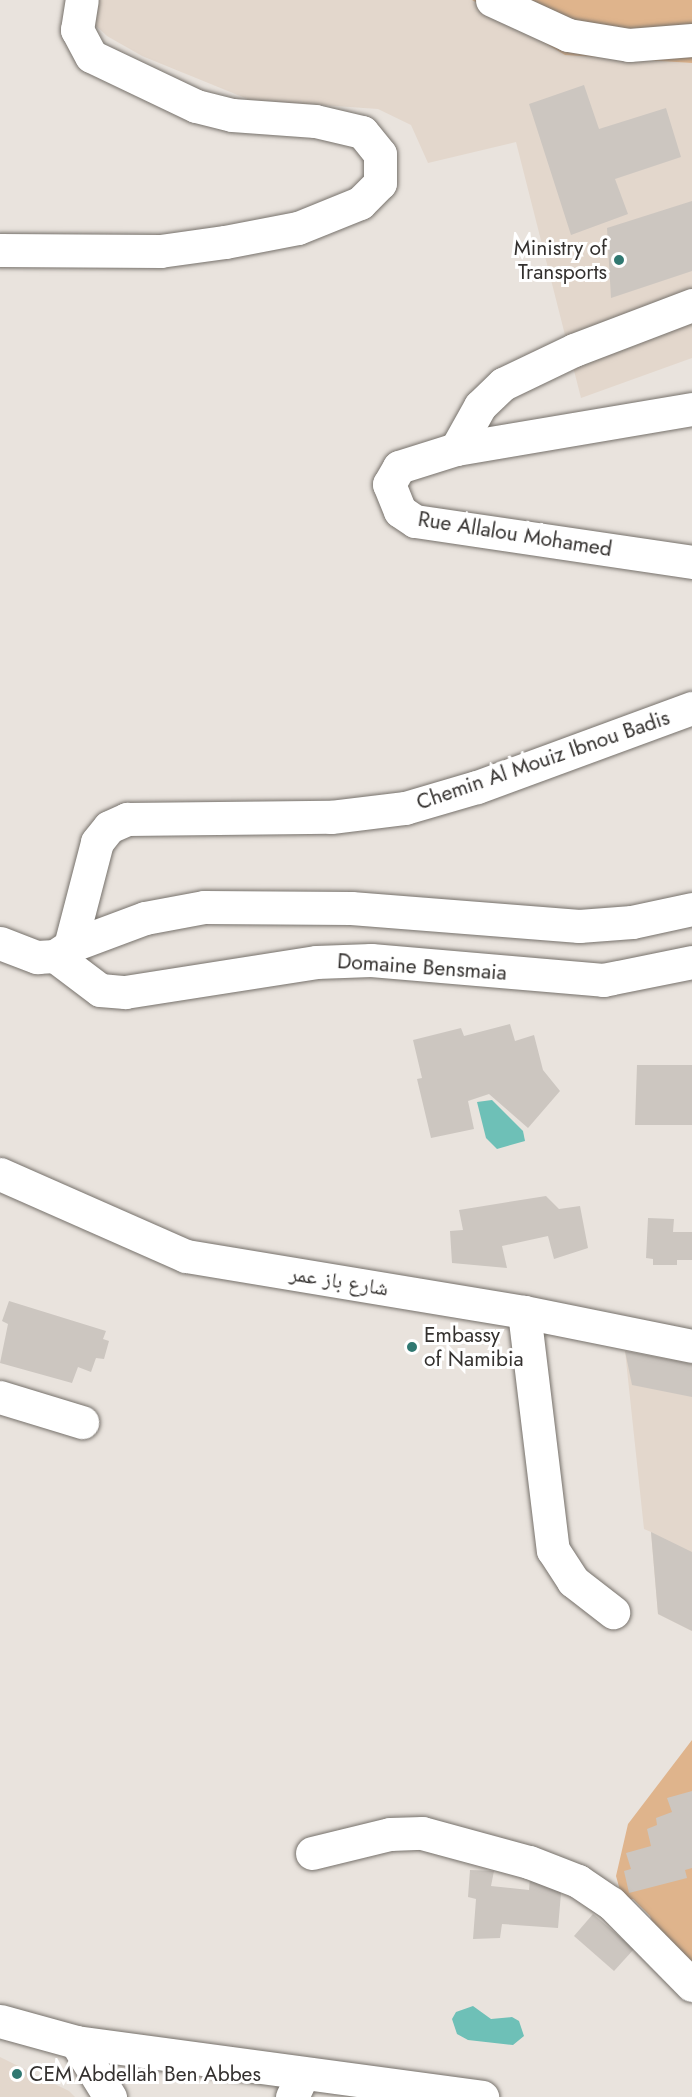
<!DOCTYPE html>
<meta charset="utf-8">
<style>
body{margin:0}
#map{position:relative;width:692px;height:2097px;overflow:hidden;background:#e9e3dd;font-family:Jost,"Noto Naskh Arabic",sans-serif}
div>[style]{position:absolute}
.built>*{inset:0;background:#e3d7cc}
.green>*{inset:0;background:#dfb48c}
.water>*{inset:0;background:#6ec0b7}
.building>*{inset:0;background:#ccc6c0}
.roads{filter:drop-shadow(0 0 2px #76716b) drop-shadow(0 0 2px #76716b)}
.minor>*{height:33px;margin:-16.5px;padding:0 16.5px;transform-origin:16.5px;border-radius:16.5px;background:#fff}
.major>*{height:33px;margin:-16.5px;padding:0 16.5px;transform-origin:16.5px;border-radius:16.5px;background:#fff}
.dots>*{width:16px;height:16px;translate:-50% -50%;box-sizing:border-box;border:3px solid #fff;border-radius:50%}
span{translate:-50% -50%;white-space:nowrap;text-align:center;line-height:1.15;-webkit-text-stroke:6px #fff;paint-order:stroke}
.poi-label{font-size:21px;color:#34312f}
.right{translate:-100% -50%;text-align:right}
.left{translate:0 -50%;text-align:left}
.street-label{font-size:21px;color:#34312f}
</style>
<div id="map">
<div class="built">
<div style="clip-path:polygon(95px 0,472px 0,565px 55px,692px 63px,692px 358px,581px 398px,516px 142px,428px 163px,411px 125px,378px 109px,250px 100px,142px 56px,107px 36px,90px 20px)"></div>
<div style="clip-path:polygon(625px 1351px,692px 1364px,692px 1631px,658px 1614px,651px 1532px,644px 1529px)"></div>
<div style="clip-path:polygon(0 2057px,69px 2091px,75px 2097px,0 2097px)"></div>
</div>
<div class="green">
<div style="clip-path:polygon(472px 0,692px 0,692px 63px,565px 55px)"></div>
<div style="clip-path:polygon(692px 1740px,692px 1967px,656px 1933px,650px 1916px,633px 1899px,623px 1901px,616px 1876px,628px 1824px)"></div>
</div>
<div class="water">
<div style="clip-path:polygon(492px 1100px,523px 1131px,525px 1141px,497px 1149px,486px 1138px,477px 1102px)"></div>
<div style="clip-path:polygon(473px 2006px,491px 2019px,512px 2017px,519px 2021px,524px 2036px,513px 2045px,468px 2040px,457px 2034px,452px 2019px,456px 2012px)"></div>
</div>
<div class="building">
<div style="clip-path:polygon(584px 85px,599px 129px,666px 108px,681px 157px,615px 179px,628px 214px,571px 235px,529px 104px)"></div>
<div style="clip-path:polygon(692px 201px,692px 271px,611px 298px,607px 228px)"></div>
<div style="clip-path:polygon(510px 1024px,515px 1041px,534px 1035px,543px 1070px,560px 1091px,528px 1128px,489px 1094px,468px 1101px,474px 1129px,431px 1138px,417px 1079px,422px 1078px,413px 1040px,461px 1028px,464px 1036px)"></div>
<div style="clip-path:polygon(637px 1065px,692px 1065px,692px 1125px,635px 1125px)"></div>
<div style="clip-path:polygon(546px 1196px,559px 1209px,580px 1206px,588px 1248px,554px 1259px,548px 1236px,502px 1246px,507px 1268px,452px 1263px,450px 1231px,463px 1230px,459px 1210px)"></div>
<div style="clip-path:polygon(648px 1218px,674px 1219px,673px 1232px,692px 1232px,692px 1260px,677px 1260px,677px 1265px,653px 1265px,653px 1259px,646px 1258px)"></div>
<div style="clip-path:polygon(9px 1301px,106px 1331px,103px 1339px,109px 1341px,104px 1359px,96px 1358px,91px 1372px,78px 1367px,72px 1383px,0 1363px,8px 1324px,2px 1321px)"></div>
<div style="clip-path:polygon(625px 1351px,692px 1364px,692px 1397px,632px 1385px)"></div>
<div style="clip-path:polygon(651px 1532px,692px 1552px,692px 1631px,658px 1614px)"></div>
<div style="clip-path:polygon(692px 1791px,692px 1868px,685px 1870px,687px 1878px,629px 1893px,624px 1871px,631px 1869px,626px 1853px,651px 1846px,647px 1829px,657px 1825px,656px 1818px,672px 1812px,667px 1798px)"></div>
<div style="clip-path:polygon(470px 1870px,494px 1871px,491px 1886px,529px 1890px,530px 1877px,562px 1882px,558px 1928px,502px 1924px,500px 1938px,473px 1939px,476px 1899px,468px 1897px)"></div>
<div style="clip-path:polygon(593px 1914px,634px 1949px,614px 1971px,574px 1936px)"></div>
</div>
<div class="roads">
<div class="minor">
<div style="left:492px;top:0;width:84px;rotate:24.7deg"></div>
<div style="left:568px;top:35px;width:62px;rotate:9.3deg"></div>
<div style="left:629px;top:45px;width:63px;rotate:-4.5deg"></div>
<div style="left:0;top:250px;width:160px;rotate:0.4deg"></div>
<div style="left:160px;top:251px;width:66px;rotate:-7.9deg"></div>
<div style="left:225px;top:242px;width:74px;rotate:-10.9deg"></div>
<div style="left:298px;top:228px;width:67px;rotate:-22deg"></div>
<div style="left:360px;top:203px;width:28px;rotate:-45deg"></div>
<div style="left:380px;top:183px;width:29px;rotate:-90deg"></div>
<div style="left:380px;top:154px;width:28px;rotate:-129deg"></div>
<div style="left:362px;top:132px;width:48px;rotate:-166.8deg"></div>
<div style="left:315px;top:121px;width:83px;rotate:-175.9deg"></div>
<div style="left:232px;top:115px;width:37px;rotate:-166deg"></div>
<div style="left:196px;top:106px;width:116px;rotate:-154.5deg"></div>
<div style="left:91px;top:56px;width:30px;rotate:-118deg"></div>
<div style="left:77px;top:30px;width:30px;rotate:-81deg"></div>
<div style="left:692px;top:409px;width:239px;rotate:170.4deg"></div>
<div style="left:456px;top:449px;width:60px;rotate:162.5deg"></div>
<div style="left:399px;top:467px;width:20px;rotate:120deg"></div>
<div style="left:389px;top:484px;width:29px;rotate:68deg"></div>
<div style="left:400px;top:511px;width:18px;rotate:34deg"></div>
<div style="left:415px;top:521px;width:280px;rotate:8.4deg"></div>
<div style="left:456px;top:449px;width:49px;rotate:-60.8deg"></div>
<div style="left:480px;top:406px;width:32px;rotate:-44deg"></div>
<div style="left:503px;top:384px;width:79px;rotate:-25.6deg"></div>
<div style="left:574px;top:350px;width:126px;rotate:-20.9deg"></div>
<div style="left:0;top:943px;width:40px;rotate:21deg"></div>
<div style="left:37px;top:957px;width:18px;rotate:-3deg"></div>
<div style="left:55px;top:956px;width:18px;rotate:-34deg"></div>
<div style="left:70px;top:946px;width:107px;rotate:-75.4deg"></div>
<div style="left:97px;top:842px;width:19px;rotate:-51deg"></div>
<div style="left:109px;top:827px;width:20px;rotate:-24deg"></div>
<div style="left:127px;top:819px;width:204px;rotate:-0.6deg"></div>
<div style="left:331px;top:817px;width:75px;rotate:-6.9deg"></div>
<div style="left:405px;top:808px;width:75px;rotate:-16.3deg"></div>
<div style="left:477px;top:787px;width:229px;rotate:-20.2deg"></div>
<div style="left:70px;top:946px;width:80px;rotate:-20.5deg"></div>
<div style="left:145px;top:918px;width:60px;rotate:-10.6deg"></div>
<div style="left:204px;top:907px;width:147px;rotate:0.4deg"></div>
<div style="left:351px;top:908px;width:229px;rotate:4.5deg"></div>
<div style="left:579px;top:926px;width:53px;rotate:-4.3deg"></div>
<div style="left:632px;top:922px;width:61px;rotate:-12.2deg"></div>
<div style="left:55px;top:956px;width:56px;rotate:37.1deg"></div>
<div style="left:100px;top:990px;width:25px;rotate:5deg"></div>
<div style="left:125px;top:992px;width:193px;rotate:-8.9deg"></div>
<div style="left:316px;top:962px;width:55px;rotate:-2.1deg"></div>
<div style="left:371px;top:960px;width:233px;rotate:4.9deg"></div>
<div style="left:603px;top:980px;width:91px;rotate:-11.4deg"></div>
<div style="left:0;top:1174px;width:203px;rotate:23.8deg"></div>
<div style="left:186px;top:1256px;width:343px;rotate:9.4deg"></div>
<div style="left:524px;top:1312px;width:171px;rotate:11.4deg"></div>
<div style="left:524px;top:1312px;width:240px;rotate:83.1deg"></div>
<div style="left:553px;top:1550px;width:37px;rotate:57deg"></div>
<div style="left:573px;top:1581px;width:51px;rotate:37.8deg"></div>
<div style="left:0;top:1397px;width:86px;rotate:17deg"></div>
<div style="left:312px;top:1853px;width:80px;rotate:-13.7deg"></div>
<div style="left:390px;top:1834px;width:32px;rotate:-2deg"></div>
<div style="left:422px;top:1833px;width:111px;rotate:15.2deg"></div>
<div style="left:529px;top:1862px;width:53px;rotate:21.2deg"></div>
<div style="left:578px;top:1881px;width:40px;rotate:34deg"></div>
<div style="left:611px;top:1903px;width:115px;rotate:45.4deg"></div>
<div style="left:76px;top:2042px;width:65px;rotate:58.3deg"></div>
<div style="left:292px;top:2097px;width:26px;rotate:-65deg"></div>
</div>
<div class="major">
<div style="left:0;top:2021px;width:79px;rotate:15.4deg"></div>
<div style="left:76px;top:2042px;width:410px;rotate:7.7deg"></div>
</div>
</div>
<div class="dots">
<div style="left:619px;top:260px;background:#307871"></div>
<div style="left:412px;top:1347px;background:#307871"></div>
<div style="left:17px;top:2074px;background:#307871"></div>
</div>
<div class="poi-label">
<span class="right" style="left:607px;top:260px">Ministry of<br>Transports</span>
<span class="left" style="left:424px;top:1347px">Embassy<br>of Namibia</span>
<span class="left" style="left:29px;top:2074px">CEM Abdellah Ben Abbes</span>
</div>
<div class="street-label">
<span style="left:515px;top:534px;rotate:9deg">Rue Allalou Mohamed</span>
<span style="left:543px;top:760px;rotate:-19deg">Chemin Al Mouiz Ibnou Badis</span>
<span style="left:422px;top:967px;rotate:4deg">Domaine Bensmaia</span>
<span style="left:339px;top:1281px;rotate:9deg">شارع باز عمر</span>
</div>
</div>
